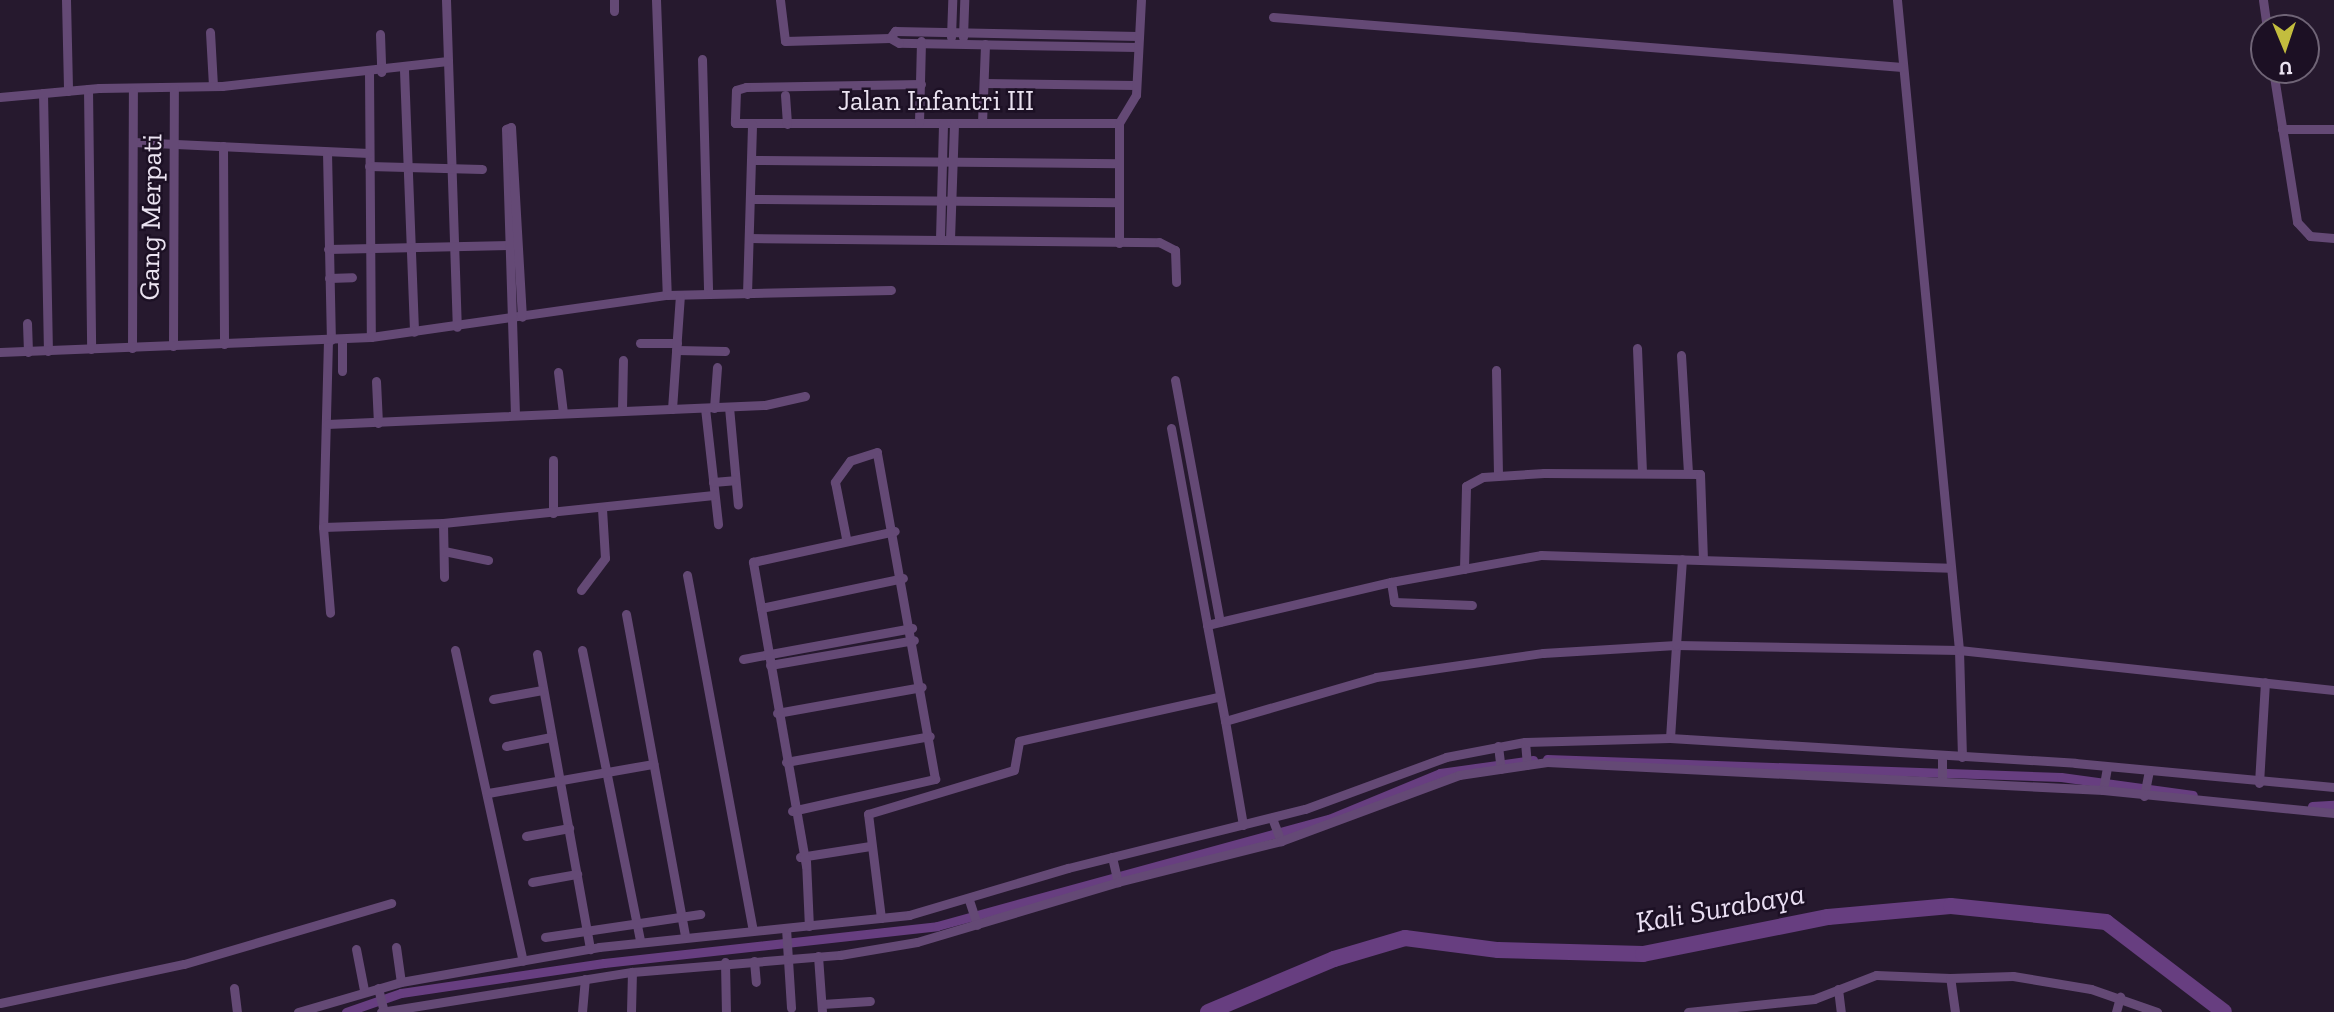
<!DOCTYPE html>
<style>
body{margin:0}
#map{position:relative;width:2334px;height:1012px;overflow:hidden;background:#26192e;font-family:"Zilla Slab",serif}
div>[style]{position:absolute}
.canal>*{height:9px;margin:-4.5px;padding:0 4.5px;transform-origin:4.5px;border-radius:4.5px;background:#673e80}
.river>*{height:16px;margin:-8px;padding:0 8px;transform-origin:8px;border-radius:8px;background:#673e80}
.street>*{height:9px;margin:-4.5px;padding:0 4.5px;transform-origin:4.5px;border-radius:4.5px;background:#644975}
span{translate:-50% -50%;white-space:nowrap;text-align:center;line-height:1.15;-webkit-text-stroke:5px #1c1024;paint-order:stroke}
.street-label{font-size:28px;color:#ebe3f1}
.water-label{font-size:30px;color:#e9def2;font-style:italic}
.north{position:absolute;left:2250px;top:14px;width:70px;height:70px;box-sizing:border-box;background:#1c1024;border:2px solid #6f6476;border-radius:50%;rotate:178deg;font-size:19px;font-weight:700;line-height:28px;text-align:center;color:#ebe3f1}
.north::after{content:'';display:block;margin:auto;width:24px;height:32px;background:#c3bd3e;clip-path:polygon(50% 0,100% 100%,50% 72%,0 100%)}
</style>
<div id="map">
<div class="canal">
<div style="left:1547px;top:759px;width:514px;rotate:2.01deg"></div>
<div style="left:2061px;top:777px;width:133px;rotate:7.8deg"></div>
<div style="left:2312px;top:806px;width:22px;rotate:-3deg"></div>
<div style="left:346px;top:1012px;width:58px;rotate:-19.1deg"></div>
<div style="left:401px;top:993px;width:205px;rotate:-8.4deg"></div>
<div style="left:604px;top:963px;width:335px;rotate:-6.3deg"></div>
<div style="left:937px;top:926px;width:406px;rotate:-15.3deg"></div>
<div style="left:1329px;top:819px;width:120px;rotate:-22.5deg"></div>
<div style="left:1440px;top:773px;width:94px;rotate:-8deg"></div>
</div>
<div class="river">
<div style="left:1208px;top:1012px;width:137px;rotate:-22.8deg"></div>
<div style="left:1334px;top:959px;width:74px;rotate:-16.5deg"></div>
<div style="left:1405px;top:938px;width:94px;rotate:7.4deg"></div>
<div style="left:1498px;top:950px;width:145px;rotate:1.6deg"></div>
<div style="left:1643px;top:954px;width:189px;rotate:-11.3deg"></div>
<div style="left:1828px;top:917px;width:123px;rotate:-5.1deg"></div>
<div style="left:1951px;top:906px;width:156px;rotate:5.9deg"></div>
<div style="left:2106px;top:922px;width:148px;rotate:37.3deg"></div>
</div>
<div class="street">
<div style="left:66px;top:0;width:91px;rotate:88.7deg"></div>
<div style="left:446px;top:0;width:327px;rotate:88.1deg"></div>
<div style="left:614px;top:0;width:11px;rotate:90deg"></div>
<div style="left:656px;top:0;width:295px;rotate:87.9deg"></div>
<div style="left:780px;top:0;width:41px;rotate:83deg"></div>
<div style="left:785px;top:41px;width:105px;rotate:-1.6deg"></div>
<div style="left:1897px;top:0;width:653px;rotate:84.55deg"></div>
<div style="left:1959px;top:650px;width:107px;rotate:88.4deg"></div>
<div style="left:2263px;top:0;width:28px;rotate:82deg"></div>
<div style="left:1273px;top:17px;width:631px;rotate:4.54deg"></div>
<div style="left:210px;top:32px;width:54px;rotate:86.8deg"></div>
<div style="left:380px;top:34px;width:38px;rotate:88deg"></div>
<div style="left:951px;top:37px;width:37px;rotate:-88deg"></div>
<div style="left:963px;top:37px;width:37px;rotate:-88deg"></div>
<div style="left:1137px;top:47px;width:238px;rotate:-179deg"></div>
<div style="left:899px;top:43px;width:10px;rotate:-151deg"></div>
<div style="left:890px;top:38px;width:9px;rotate:-54deg"></div>
<div style="left:895px;top:31px;width:243px;rotate:1.2deg"></div>
<div style="left:702px;top:59px;width:235px;rotate:88.5deg"></div>
<div style="left:404px;top:70px;width:262px;rotate:87.8deg"></div>
<div style="left:2273px;top:70px;width:154px;rotate:81deg"></div>
<div style="left:2297px;top:222px;width:19px;rotate:47deg"></div>
<div style="left:2310px;top:236px;width:24px;rotate:5deg"></div>
<div style="left:369px;top:72px;width:265px;rotate:89.6deg"></div>
<div style="left:985px;top:83px;width:151px;rotate:0.8deg"></div>
<div style="left:921px;top:84px;width:175px;rotate:179deg"></div>
<div style="left:746px;top:87px;width:10px;rotate:163deg"></div>
<div style="left:736px;top:90px;width:33px;rotate:92deg"></div>
<div style="left:735px;top:123px;width:384px"></div>
<div style="left:88px;top:89px;width:260px;rotate:89.3deg"></div>
<div style="left:43px;top:93px;width:258px;rotate:88.9deg"></div>
<div style="left:785px;top:95px;width:29px;rotate:86deg"></div>
<div style="left:0;top:97px;width:99px;rotate:-5.2deg"></div>
<div style="left:99px;top:88px;width:123px;rotate:-0.9deg"></div>
<div style="left:222px;top:86px;width:227px;rotate:-6.3deg"></div>
<div style="left:919px;top:123px;width:82px;rotate:-88.6deg"></div>
<div style="left:982px;top:123px;width:79px;rotate:-87.8deg"></div>
<div style="left:2282px;top:129px;width:52px"></div>
<div style="left:133px;top:142px;width:236px;rotate:2.7deg"></div>
<div style="left:223px;top:146px;width:198px;rotate:89.7deg"></div>
<div style="left:327px;top:152px;width:188px;rotate:88.8deg"></div>
<div style="left:753px;top:160px;width:366px;rotate:0.5deg"></div>
<div style="left:369px;top:166px;width:113px;rotate:1.5deg"></div>
<div style="left:751px;top:199px;width:367px;rotate:0.5deg"></div>
<div style="left:749px;top:238px;width:410px;rotate:0.6deg"></div>
<div style="left:1159px;top:242px;width:18px;rotate:27deg"></div>
<div style="left:1175px;top:250px;width:32px;rotate:88deg"></div>
<div style="left:940px;top:239px;width:116px;rotate:-88.5deg"></div>
<div style="left:950px;top:239px;width:116px;rotate:-88deg"></div>
<div style="left:1119px;top:243px;width:120px;rotate:-90deg"></div>
<div style="left:1119px;top:123px;width:33px;rotate:-59deg"></div>
<div style="left:1136px;top:95px;width:95px;rotate:-87deg"></div>
<div style="left:328px;top:249px;width:181px;rotate:-1.3deg"></div>
<div style="left:329px;top:278px;width:23px;rotate:-2deg"></div>
<div style="left:747px;top:294px;width:170px;rotate:-88.3deg"></div>
<div style="left:27px;top:323px;width:29px;rotate:88deg"></div>
<div style="left:342px;top:339px;width:32px;rotate:90deg"></div>
<div style="left:328px;top:340px;width:187px;rotate:91.5deg"></div>
<div style="left:323px;top:527px;width:86px;rotate:85.3deg"></div>
<div style="left:640px;top:343px;width:37px"></div>
<div style="left:173px;top:346px;width:258px;rotate:-89.8deg"></div>
<div style="left:132px;top:348px;width:257px;rotate:-89.8deg"></div>
<div style="left:1637px;top:348px;width:125px;rotate:87.7deg"></div>
<div style="left:676px;top:350px;width:49px;rotate:1.2deg"></div>
<div style="left:0;top:352px;width:371px;rotate:-2.3deg"></div>
<div style="left:371px;top:337px;width:299px;rotate:-8.1deg"></div>
<div style="left:667px;top:295px;width:224px;rotate:-1.3deg"></div>
<div style="left:1681px;top:355px;width:118px;rotate:86.6deg"></div>
<div style="left:1496px;top:370px;width:106px;rotate:88.9deg"></div>
<div style="left:558px;top:372px;width:41px;rotate:83deg"></div>
<div style="left:1175px;top:380px;width:246px;rotate:79.5deg"></div>
<div style="left:376px;top:381px;width:42px;rotate:87.3deg"></div>
<div style="left:729px;top:407px;width:98px;rotate:84.8deg"></div>
<div style="left:705px;top:408px;width:117px;rotate:83.6deg"></div>
<div style="left:714px;top:408px;width:41px;rotate:-85.8deg"></div>
<div style="left:672px;top:409px;width:114px;rotate:-86deg"></div>
<div style="left:622px;top:410px;width:50px;rotate:-88.9deg"></div>
<div style="left:515px;top:415px;width:286px;rotate:-91.8deg"></div>
<div style="left:506px;top:129px;width:5px;rotate:-22deg"></div>
<div style="left:511px;top:127px;width:190px;rotate:86.7deg"></div>
<div style="left:327px;top:424px;width:438px;rotate:-2.5deg"></div>
<div style="left:765px;top:405px;width:41px;rotate:-12.7deg"></div>
<div style="left:1171px;top:428px;width:200px;rotate:79.6deg"></div>
<div style="left:553px;top:460px;width:53px;rotate:90deg"></div>
<div style="left:713px;top:482px;width:21px;rotate:-5deg"></div>
<div style="left:443px;top:523px;width:54px;rotate:88.9deg"></div>
<div style="left:323px;top:527px;width:120px;rotate:-1.9deg"></div>
<div style="left:443px;top:523px;width:272px;rotate:-5.9deg"></div>
<div style="left:444px;top:551px;width:45px;rotate:11.6deg"></div>
<div style="left:1464px;top:569px;width:83px;rotate:-88.6deg"></div>
<div style="left:1466px;top:486px;width:19px;rotate:-28deg"></div>
<div style="left:1483px;top:477px;width:61px;rotate:-3.8deg"></div>
<div style="left:1544px;top:473px;width:156px;rotate:0.4deg"></div>
<div style="left:1700px;top:474px;width:86px;rotate:88deg"></div>
<div style="left:687px;top:575px;width:361px;rotate:79.5deg"></div>
<div style="left:1391px;top:582px;width:20px;rotate:81deg"></div>
<div style="left:1394px;top:602px;width:78px;rotate:2.2deg"></div>
<div style="left:581px;top:590px;width:40px;rotate:-53deg"></div>
<div style="left:605px;top:558px;width:49px;rotate:-93.5deg"></div>
<div style="left:761px;top:608px;width:145px;rotate:-11.9deg"></div>
<div style="left:626px;top:614px;width:327px;rotate:79.6deg"></div>
<div style="left:455px;top:650px;width:318px;rotate:77.7deg"></div>
<div style="left:582px;top:650px;width:297px;rotate:78.7deg"></div>
<div style="left:537px;top:654px;width:300px;rotate:79.8deg"></div>
<div style="left:743px;top:659px;width:172px;rotate:-10.4deg"></div>
<div style="left:770px;top:665px;width:146px;rotate:-9.8deg"></div>
<div style="left:493px;top:699px;width:50px;rotate:-10.4deg"></div>
<div style="left:777px;top:713px;width:147px;rotate:-10.2deg"></div>
<div style="left:1225px;top:721px;width:98px;rotate:-100.6deg"></div>
<div style="left:1207px;top:625px;width:189px;rotate:-13.2deg"></div>
<div style="left:1391px;top:582px;width:152px;rotate:-10.2deg"></div>
<div style="left:1541px;top:555px;width:409px;rotate:1.8deg"></div>
<div style="left:1670px;top:738px;width:93px;rotate:-86.3deg"></div>
<div style="left:1676px;top:645px;width:283px;rotate:1deg"></div>
<div style="left:1959px;top:650px;width:377px;rotate:6.1deg"></div>
<div style="left:1525px;top:742px;width:23px;rotate:85deg"></div>
<div style="left:506px;top:746px;width:46px;rotate:-11.3deg"></div>
<div style="left:1498px;top:746px;width:23px;rotate:83deg"></div>
<div style="left:1942px;top:756px;width:24px;rotate:90deg"></div>
<div style="left:786px;top:762px;width:146px;rotate:-10.2deg"></div>
<div style="left:2259px;top:783px;width:101px;rotate:-86.6deg"></div>
<div style="left:2103px;top:790px;width:23px;rotate:-80deg"></div>
<div style="left:488px;top:793px;width:168px;rotate:-10deg"></div>
<div style="left:2144px;top:796px;width:25px;rotate:-79deg"></div>
<div style="left:792px;top:811px;width:147px;rotate:-12.6deg"></div>
<div style="left:935px;top:779px;width:332px;rotate:-100.1deg"></div>
<div style="left:877px;top:452px;width:28px;rotate:162deg"></div>
<div style="left:850px;top:461px;width:26px;rotate:126deg"></div>
<div style="left:835px;top:482px;width:57px;rotate:78.9deg"></div>
<div style="left:1272px;top:818px;width:25px;rotate:69deg"></div>
<div style="left:1243px;top:825px;width:106px;rotate:-99.8deg"></div>
<div style="left:1225px;top:721px;width:157px;rotate:-16.2deg"></div>
<div style="left:1376px;top:677px;width:169px;rotate:-8.2deg"></div>
<div style="left:1543px;top:653px;width:133px;rotate:-3.4deg"></div>
<div style="left:1676px;top:645px;width:86px;rotate:-86deg"></div>
<div style="left:526px;top:836px;width:44px;rotate:-10.5deg"></div>
<div style="left:800px;top:857px;width:71px;rotate:-8.9deg"></div>
<div style="left:1112px;top:857px;width:26px;rotate:77deg"></div>
<div style="left:806px;top:861px;width:65px;rotate:87.4deg"></div>
<div style="left:806px;top:866px;width:309px;rotate:-99.9deg"></div>
<div style="left:753px;top:562px;width:145px;rotate:-12.3deg"></div>
<div style="left:532px;top:882px;width:46px;rotate:-10.1deg"></div>
<div style="left:969px;top:900px;width:26px;rotate:72deg"></div>
<div style="left:881px;top:918px;width:105px;rotate:-97.1deg"></div>
<div style="left:868px;top:814px;width:152px;rotate:-16.8deg"></div>
<div style="left:1014px;top:770px;width:29px;rotate:-80deg"></div>
<div style="left:1019px;top:741px;width:204px;rotate:-12.5deg"></div>
<div style="left:786px;top:928px;width:80px;rotate:86.4deg"></div>
<div style="left:545px;top:937px;width:157px;rotate:-8.4deg"></div>
<div style="left:396px;top:947px;width:35px;rotate:82deg"></div>
<div style="left:356px;top:949px;width:42px;rotate:79deg"></div>
<div style="left:818px;top:956px;width:56px;rotate:85.9deg"></div>
<div style="left:754px;top:961px;width:21px;rotate:85deg"></div>
<div style="left:725px;top:962px;width:50px;rotate:88.9deg"></div>
<div style="left:234px;top:988px;width:24px;rotate:83deg"></div>
<div style="left:378px;top:988px;width:25px;rotate:76deg"></div>
<div style="left:1838px;top:989px;width:23px;rotate:83deg"></div>
<div style="left:0;top:1003px;width:188px;rotate:-12deg"></div>
<div style="left:184px;top:964px;width:216px;rotate:-16.4deg"></div>
<div style="left:822px;top:1004px;width:48px;rotate:-3.6deg"></div>
<div style="left:298px;top:1012px;width:107px;rotate:-16.2deg"></div>
<div style="left:401px;top:982px;width:201px;rotate:-10deg"></div>
<div style="left:599px;top:947px;width:312px;rotate:-5.9deg"></div>
<div style="left:909px;top:915px;width:166px;rotate:-16.5deg"></div>
<div style="left:1068px;top:868px;width:244px;rotate:-14deg"></div>
<div style="left:1305px;top:809px;width:150px;rotate:-20.2deg"></div>
<div style="left:1446px;top:757px;width:80px;rotate:-10.8deg"></div>
<div style="left:1525px;top:742px;width:145px;rotate:-1.6deg"></div>
<div style="left:1670px;top:738px;width:406px;rotate:3.5deg"></div>
<div style="left:2075px;top:763px;width:260px;rotate:5.3deg"></div>
<div style="left:381px;top:1012px;width:254px;rotate:-9.1deg"></div>
<div style="left:632px;top:972px;width:209px;rotate:-4.7deg"></div>
<div style="left:840px;top:955px;width:78px;rotate:-9.6deg"></div>
<div style="left:917px;top:942px;width:210px;rotate:-16.6deg"></div>
<div style="left:1118px;top:882px;width:168px;rotate:-14.1deg"></div>
<div style="left:1281px;top:841px;width:190px;rotate:-20.3deg"></div>
<div style="left:1459px;top:775px;width:89px;rotate:-8.4deg"></div>
<div style="left:1547px;top:762px;width:557px;rotate:2.88deg"></div>
<div style="left:2103px;top:790px;width:232px;rotate:5.7deg"></div>
<div style="left:582px;top:1012px;width:33px;rotate:-85deg"></div>
<div style="left:631px;top:1012px;width:40px;rotate:-88.6deg"></div>
<div style="left:1688px;top:1012px;width:127px;rotate:-5.9deg"></div>
<div style="left:1814px;top:999px;width:66px;rotate:-21.2deg"></div>
<div style="left:1876px;top:975px;width:74px;rotate:2.3deg"></div>
<div style="left:1955px;top:1012px;width:34px;rotate:-98deg"></div>
<div style="left:1950px;top:978px;width:63px;rotate:-1.8deg"></div>
<div style="left:2013px;top:976px;width:79px;rotate:9.5deg"></div>
<div style="left:2091px;top:989px;width:70px;rotate:19.2deg"></div>
<div style="left:2116px;top:1012px;width:16px;rotate:-75deg"></div>
</div>
<div class="street-label">
<span style="left:936px;top:101px">Jalan Infantri III</span>
<span style="left:151px;top:217px;rotate:-89deg">Gang Merpati</span>
</div>
<div class="water-label">
<span style="left:1720px;top:908px;rotate:-10deg">Kali Surabaya</span>
</div>
<div class="north">U</div>
</div>
